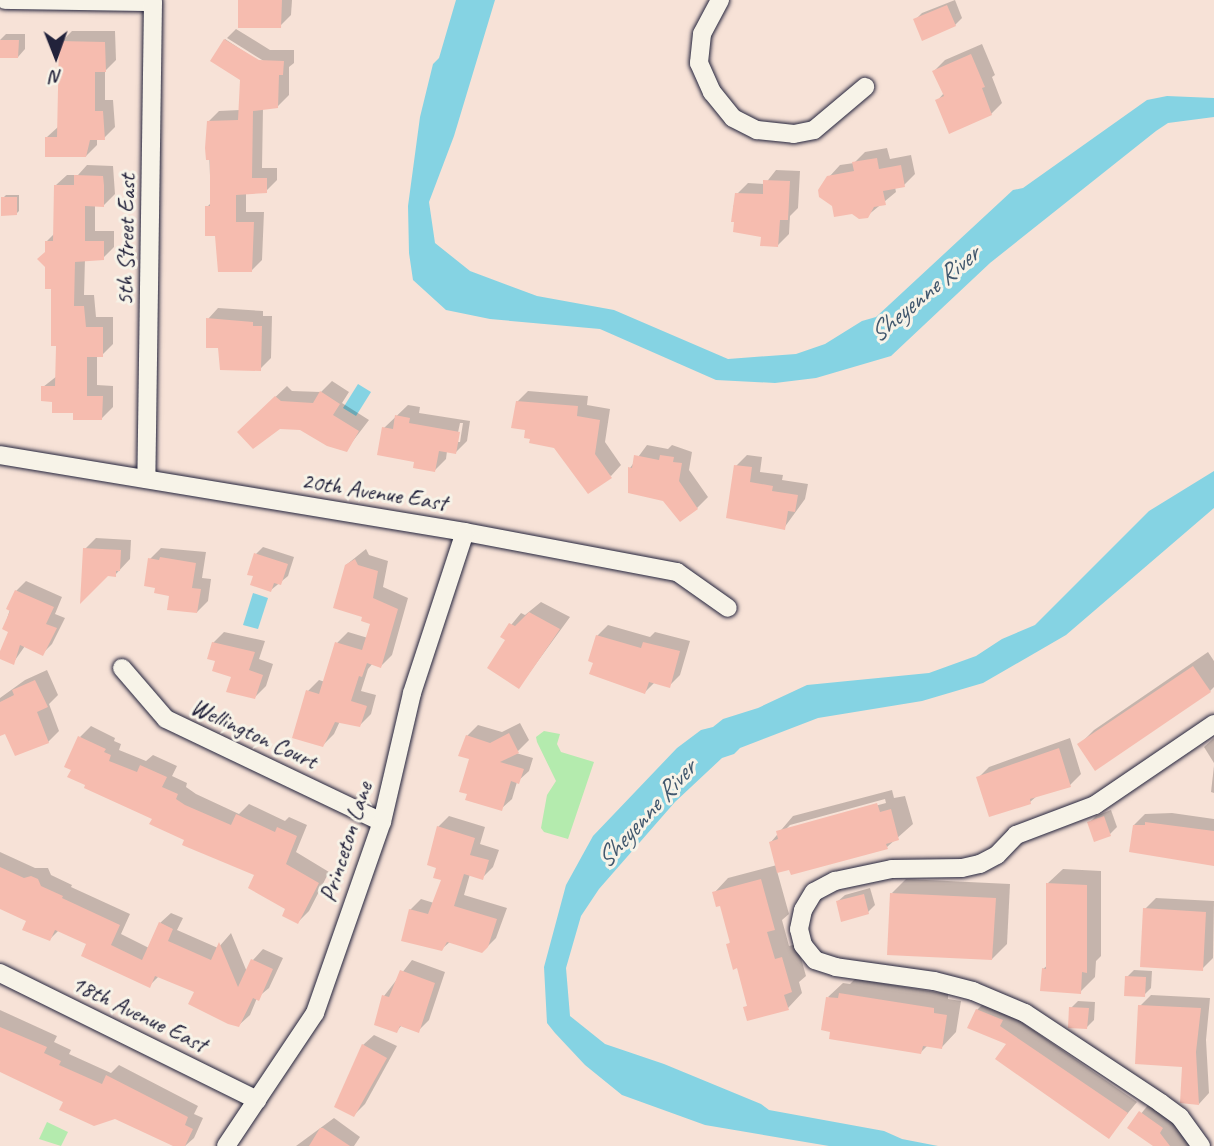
<!DOCTYPE html>
<style>
body{margin:0}
#map{position:relative;width:1214px;height:1146px;overflow:hidden;background:#f7e2d7;font-family:Caveat,sans-serif}
div>[style]{position:absolute}
.green>*{inset:0;background:#b4ebae}
.water>*{inset:0;background:#85d3e3}
.shadow>*{inset:0;background:#0003}
.building>*{inset:0;background:#f6bcaf}
.roads{filter:drop-shadow(0 0 2px #22223b) drop-shadow(0 0 2px #22223b)}
.minor>*{height:18px;margin:-9px;padding:0 9px;transform-origin:9px;border-radius:9px;background:#f7f3e8}
span{translate:-50% -50%;white-space:nowrap;text-align:center;line-height:1.15;-webkit-text-stroke:6px #f7f3e8;paint-order:stroke}
.street-label{font-size:24px;color:#22223b}
.water-label{font-size:26px;color:#40576d;font-style:italic}
.north{position:absolute;left:21px;top:21px;width:70px;height:70px;-webkit-text-stroke:5px #f7f3e8;paint-order:stroke;rotate:179deg;font-size:19px;font-weight:700;line-height:28px;text-align:center;color:#22223b}
.north::after{content:'';display:block;margin:auto;width:24px;height:32px;background:#22223b;clip-path:polygon(50% 0,100% 100%,50% 72%,0 100%)}
</style>
<div id="map">
<div class="green">
<div style="clip-path:polygon(544px 731px,560px 734px,557px 744px,561px 752px,594px 762px,568px 839px,544px 832px,541px 828px,547px 795px,556px 781px,537px 742px,536px 737px)"></div>
<div style="clip-path:polygon(47px 1122px,68px 1132px,61px 1146px,39px 1139px)"></div>
</div>
<div class="water">
<div style="clip-path:polygon(456px 0,495px 0,454px 136px,429px 202px,435px 243px,470px 271px,537px 296px,614px 310px,728px 359px,796px 354px,825px 344px,862px 321px,876px 317px,1013px 190px,1023px 188px,1147px 100px,1167px 96px,1214px 98px,1214px 117px,1168px 123px,1156px 131px,990px 263px,891px 356px,816px 378px,775px 383px,716px 380px,600px 329px,490px 319px,446px 310px,413px 280px,409px 253px,408px 206px,420px 117px,433px 64px,439px 58px)"></div>
<div style="clip-path:polygon(358px 384px,371px 392px,356px 416px,343px 408px)"></div>
<div style="clip-path:polygon(1214px 471px,1214px 508px,1066px 635px,983px 683px,922px 701px,818px 718px,740px 748px,734px 754px,722px 758px,675px 802px,599px 889px,581px 916px,566px 968px,570px 1016px,605px 1044px,664px 1064px,761px 1104px,769px 1110px,884px 1131px,902px 1139px,938px 1146px,829px 1146px,705px 1125px,622px 1095px,585px 1065px,555px 1033px,547px 1023px,544px 967px,566px 885px,593px 836px,677px 748px,701px 730px,713px 727px,723px 719px,758px 708px,807px 685px,929px 673px,976px 656px,1002px 639px,1035px 625px,1149px 511px)"></div>
<div style="clip-path:polygon(253px 593px,268px 598px,258px 629px,243px 625px)"></div>
</div>
<div class="shadow">
<div style="clip-path:polygon(240px 0,292px 0,291px 15px,280px 26px)"></div>
<div style="clip-path:polygon(955px 0,962px 18px,955px 25px,923px 38px,915px 20px,922px 13px)"></div>
<div style="clip-path:polygon(236px 29px,270px 50px,294px 50px,294px 63px,289px 67px,289px 95px,278px 106px,263px 108px,262px 168px,277px 168px,277px 180px,266px 191px,246px 192px,246px 212px,264px 212px,262px 260px,251px 271px,216px 235px,207px 207px,211px 203px,208px 122px,219px 111px,240px 110px,242px 79px,212px 61px,225px 39px,266px 66px,267px 63px,227px 38px)"></div>
<div style="clip-path:polygon(72px 31px,115px 31px,116px 60px,105px 71px,105px 100px,113px 100px,115px 127px,104px 138px,97px 138px,97px 145px,86px 156px,47px 137px,58px 127px,61px 42px)"></div>
<div style="clip-path:polygon(6px 34px,25px 34px,25px 49px,18px 57px,0 56px,0 40px)"></div>
<div style="clip-path:polygon(982px 44px,995px 75px,992px 77px,1002px 103px,991px 114px,937px 101px,944px 93px,934px 71px,945px 60px)"></div>
<div style="clip-path:polygon(887px 148px,890px 159px,911px 155px,915px 174px,904px 185px,895px 187px,896px 192px,867px 216px,829px 177px,840px 165px,854px 163px,865px 152px)"></div>
<div style="clip-path:polygon(87px 165px,113px 166px,115px 194px,104px 205px,95px 205px,95px 231px,114px 231px,114px 247px,103px 258px,85px 259px,84px 295px,94px 295px,96px 317px,113px 317px,113px 344px,102px 355px,97px 355px,97px 385px,113px 386px,113px 407px,102px 418px,74px 411px,54px 400px,43px 387px,57px 376px,58px 344px,47px 252px,47px 241px,55px 233px,56px 185px,67px 175px,78px 175px)"></div>
<div style="clip-path:polygon(776px 170px,800px 171px,798px 208px,790px 216px,789px 234px,778px 245px,763px 236px,735px 231px,733px 208px,737px 194px,748px 183px,765px 184px)"></div>
<div style="clip-path:polygon(6px 195px,19px 195px,19px 211px,16px 214px,3px 198px)"></div>
<div style="clip-path:polygon(218px 308px,263px 311px,263px 316px,272px 316px,271px 358px,260px 369px,219px 346px,208px 319px)"></div>
<div style="clip-path:polygon(332px 381px,349px 392px,342px 403px,369px 420px,346px 450px,301px 428px,250px 421px,287px 386px,292px 391px,321px 392px)"></div>
<div style="clip-path:polygon(528px 391px,588px 396px,587px 405px,610px 409px,605px 442px,621px 465px,611px 476px,527px 429px,517px 402px)"></div>
<div style="clip-path:polygon(evenodd,408px 405px,420px 407px,419px 413px,470px 421px,467px 441px,456px 452px,447px 451px,446px 459px,435px 470px,416px 461px,384px 428px,408px 405px,460px 423px,463px 423px,460px 442px,456px 442px,460px 423px)"></div>
<div style="clip-path:polygon(647px 445px,668px 449px,672px 445px,692px 452px,689px 470px,708px 497px,697px 508px,664px 500px,630px 468px)"></div>
<div style="clip-path:polygon(747px 455px,762px 457px,760px 472px,783px 475px,782px 480px,808px 484px,805px 499px,784px 528px,736px 466px)"></div>
<div style="clip-path:polygon(96px 538px,131px 540px,130px 559px,115px 575px,85px 549px)"></div>
<div style="clip-path:polygon(263px 547px,294px 557px,288px 576px,271px 590px,256px 554px)"></div>
<div style="clip-path:polygon(161px 548px,206px 552px,202px 578px,211px 579px,208px 601px,197px 612px,171px 594px,150px 559px)"></div>
<div style="clip-path:polygon(366px 549px,369px 555px,388px 561px,383px 587px,408px 598px,392px 655px,381px 666px,373px 663px,368px 669px,361px 691px,376px 695px,371px 714px,360px 725px,340px 721px,334px 734px,323px 745px,308px 691px,319px 680px,325px 682px,337px 643px,348px 632px,368px 638px,372px 623px,364px 616px,346px 565px)"></div>
<div style="clip-path:polygon(26px 581px,62px 597px,55px 614px,65px 618px,52px 644px,42px 654px,25px 646px,13px 663px,0 657px,11px 631px,4px 628px,16px 591px)"></div>
<div style="clip-path:polygon(541px 602px,570px 617px,519px 687px,508px 640px,502px 636px,521px 613px,525px 615px)"></div>
<div style="clip-path:polygon(608px 625px,650px 637px,655px 632px,690px 641px,680px 675px,669px 686px,655px 682px,645px 692px,595px 662px,597px 636px)"></div>
<div style="clip-path:polygon(224px 632px,265px 641px,259px 659px,273px 664px,266px 686px,255px 697px,217px 660px,213px 643px)"></div>
<div style="clip-path:polygon(1208px 652px,1214px 661px,1214px 687px,1210px 691px,1079px 745px,1094px 730px)"></div>
<div style="clip-path:polygon(47px 670px,58px 695px,49px 704px,59px 731px,48px 742px,0 724px,0 698px,25px 680px)"></div>
<div style="clip-path:polygon(520px 723px,529px 740px,516px 753px,533px 758px,529px 771px,517px 782px,512px 799px,501px 809px,471px 758px,467px 736px,478px 725px,502px 732px)"></div>
<div style="clip-path:polygon(91px 726px,115px 738px,114px 741px,121px 744px,119px 750px,146px 761px,153px 755px,177px 766px,172px 776px,187px 783px,186px 787px,196px 794px,239px 814px,249px 804px,285px 821px,289px 817px,307px 825px,296px 852px,329px 872px,309px 911px,298px 922px,256px 874px,186px 839px,154px 818px,80px 737px)"></div>
<div style="clip-path:polygon(1070px 738px,1081px 774px,1070px 785px,1038px 795px,1030px 802px,978px 778px,989px 767px)"></div>
<div style="clip-path:polygon(1214px 738px,1214px 763px,1204px 747px)"></div>
<div style="clip-path:polygon(1214px 766px,1214px 793px,1211px 792px)"></div>
<div style="clip-path:polygon(evenodd,892px 790px,894px 798px,905px 796px,913px 824px,887px 847px,777px 871px,789px 914px,782px 920px,789px 946px,797px 944px,806px 976px,799px 982px,802px 993px,788px 1008px,745px 1008px,749px 1004px,738px 966px,728px 945px,731px 941px,721px 904px,714px 893px,728px 878px,777px 865px,771px 842px,793px 816px,892px 790px,885px 799px,886px 803px,785px 830px,790px 825px,885px 799px)"></div>
<div style="clip-path:polygon(1111px 810px,1117px 827px,1110px 834px,1089px 823px,1096px 816px)"></div>
<div style="clip-path:polygon(1172px 813px,1214px 819px,1214px 862px,1134px 825px,1145px 814px)"></div>
<div style="clip-path:polygon(449px 816px,485px 827px,480px 844px,499px 850px,493px 867px,482px 878px,470px 874px,464px 895px,507px 908px,496px 938px,485px 949px,451px 941px,444px 947px,424px 946px,410px 910px,421px 899px,434px 903px,443px 879px,439px 866px,438px 827px)"></div>
<div style="clip-path:polygon(0 852px,35px 868px,48px 868px,51px 875px,72px 885px,71px 887px,130px 914px,121px 934px,149px 948px,160px 923px,171px 913px,183px 918px,177px 930px,218px 948px,231px 933px,247px 972px,253px 960px,263px 949px,283px 958px,269px 988px,257px 998px,250px 1015px,239px 1025px,196px 991px,159px 976px,149px 986px,89px 943px,59px 930px,50px 939px,28px 920px,0 907px)"></div>
<div style="clip-path:polygon(1063px 869px,1101px 871px,1101px 956px,1096px 961px,1095px 977px,1080px 992px,1043px 969px,1048px 965px,1048px 883px)"></div>
<div style="clip-path:polygon(906px 879px,1010px 884px,1007px 944px,992px 959px,892px 893px)"></div>
<div style="clip-path:polygon(870px 888px,875px 905px,868px 912px,837px 902px,845px 895px)"></div>
<div style="clip-path:polygon(1156px 898px,1214px 901px,1213px 958px,1202px 969px,1145px 909px)"></div>
<div style="clip-path:polygon(412px 960px,445px 972px,429px 1020px,418px 1031px,402px 1025px,397px 1031px,384px 996px)"></div>
<div style="clip-path:polygon(1134px 970px,1152px 971px,1151px 988px,1144px 995px,1127px 977px)"></div>
<div style="clip-path:polygon(855px 979px,948px 994px,948px 999px,961px 1001px,956px 1032px,942px 1047px,928px 1045px,921px 1052px,828px 997px,843px 983px,850px 984px)"></div>
<div style="clip-path:polygon(1151px 995px,1210px 998px,1206px 1040px,1209px 1093px,1199px 1104px,1184px 1065px,1140px 1006px)"></div>
<div style="clip-path:polygon(988px 999px,1137px 1102px,1109px 1136px,1008px 1044px,977px 1010px)"></div>
<div style="clip-path:polygon(1078px 1001px,1095px 1002px,1094px 1020px,1087px 1027px,1071px 1008px)"></div>
<div style="clip-path:polygon(0 1010px,57px 1036px,54px 1042px,71px 1050px,69px 1054px,111px 1073px,119px 1065px,198px 1106px,194px 1114px,203px 1118px,194px 1138px,185px 1146px,177px 1146px,115px 1118px,65px 1102px,0 1050px)"></div>
<div style="clip-path:polygon(374px 1035px,397px 1046px,365px 1104px,354px 1115px,363px 1045px)"></div>
<div style="clip-path:polygon(1154px 1098px,1193px 1146px,1156px 1146px,1130px 1127px)"></div>
<div style="clip-path:polygon(334px 1118px,360px 1137px,354px 1146px,296px 1146px)"></div>
</div>
<div class="building">
<div style="clip-path:polygon(238px 0,282px 0,281px 28px,238px 28px)"></div>
<div style="clip-path:polygon(947px 5px,956px 26px,922px 41px,913px 19px)"></div>
<div style="clip-path:polygon(224px 39px,259px 60px,284px 61px,283px 75px,279px 75px,278px 108px,253px 111px,252px 178px,267px 178px,267px 193px,236px 195px,236px 222px,254px 222px,252px 272px,218px 272px,215px 236px,205px 236px,205px 206px,210px 206px,210px 160px,206px 160px,205px 148px,207px 121px,238px 120px,240px 80px,210px 61px)"></div>
<div style="clip-path:polygon(0 40px,19px 40px,18px 58px,0 58px)"></div>
<div style="clip-path:polygon(59px 41px,105px 42px,106px 72px,95px 72px,95px 111px,103px 111px,105px 140px,90px 140px,86px 157px,45px 157px,45px 137px,57px 137px)"></div>
<div style="clip-path:polygon(971px 54px,985px 87px,982px 88px,992px 115px,949px 134px,935px 100px,944px 96px,932px 71px)"></div>
<div style="clip-path:polygon(877px 158px,879px 169px,901px 165px,905px 187px,883px 191px,886px 205px,874px 207px,868px 218px,859px 219px,852px 214px,834px 217px,832px 206px,819px 197px,818px 190px,827px 176px,854px 171px,852px 162px)"></div>
<div style="clip-path:polygon(74px 175px,103px 176px,104px 185px,104px 207px,85px 206px,85px 241px,104px 241px,104px 260px,75px 262px,74px 306px,84px 306px,86px 327px,103px 327px,103px 357px,87px 357px,87px 396px,103px 396px,102px 420px,73px 420px,73px 413px,52px 413px,52px 402px,41px 401px,41px 386px,55px 386px,56px 346px,51px 346px,51px 289px,45px 289px,45px 267px,37px 259px,45px 252px,45px 241px,53px 241px,54px 185px,74px 185px)"></div>
<div style="clip-path:polygon(763px 180px,790px 181px,788px 220px,780px 220px,778px 247px,760px 246px,761px 237px,733px 232px,734px 222px,731px 222px,735px 193px,763px 194px)"></div>
<div style="clip-path:polygon(1px 197px,17px 197px,17px 215px,1px 216px)"></div>
<div style="clip-path:polygon(206px 318px,253px 322px,253px 326px,262px 326px,261px 371px,220px 370px,218px 348px,206px 348px)"></div>
<div style="clip-path:polygon(320px 391px,340px 404px,333px 415px,359px 431px,347px 452px,327px 446px,300px 430px,280px 429px,253px 449px,237px 432px,275px 396px,281px 401px,313px 403px)"></div>
<div style="clip-path:polygon(516px 401px,578px 406px,577px 416px,600px 420px,595px 454px,612px 478px,588px 494px,554px 448px,529px 443px,530px 439px,524px 438px,525px 430px,511px 428px)"></div>
<div style="clip-path:polygon(395px 415px,410px 418px,409px 423px,460px 432px,456px 454px,439px 451px,435px 472px,413px 468px,414px 462px,377px 455px,382px 427px,393px 429px)"></div>
<div style="clip-path:polygon(634px 455px,659px 460px,660px 455px,674px 457px,673px 462px,682px 463px,679px 481px,698px 509px,680px 522px,663px 501px,628px 493px,628px 467px,632px 468px)"></div>
<div style="clip-path:polygon(734px 465px,752px 467px,750px 482px,773px 486px,772px 491px,798px 495px,795px 512px,788px 511px,785px 530px,726px 518px)"></div>
<div style="clip-path:polygon(83px 548px,121px 550px,120px 571px,116px 571px,116px 577px,108px 576px,80px 604px)"></div>
<div style="clip-path:polygon(254px 553px,288px 564px,281px 585px,274px 583px,271px 592px,250px 585px,253px 576px,247px 575px)"></div>
<div style="clip-path:polygon(160px 557px,196px 563px,192px 588px,201px 589px,197px 613px,167px 610px,169px 596px,154px 593px,155px 588px,144px 586px,148px 558px,159px 560px)"></div>
<div style="clip-path:polygon(355px 559px,358px 565px,378px 571px,373px 598px,398px 609px,381px 668px,367px 663px,362px 677px,359px 676px,351px 701px,367px 706px,360px 727px,335px 722px,323px 747px,292px 738px,306px 690px,319px 694px,335px 642px,362px 650px,370px 624px,361px 621px,362px 617px,333px 608px,345px 565px)"></div>
<div style="clip-path:polygon(15px 590px,54px 607px,46px 624px,57px 628px,43px 656px,20px 645px,14px 665px,0 659px,0 651px,8px 632px,2px 629px,10px 611px,6px 609px)"></div>
<div style="clip-path:polygon(529px 612px,560px 629px,519px 689px,487px 668px,505px 640px,500px 637px,509px 623px,515px 626px)"></div>
<div style="clip-path:polygon(596px 635px,641px 648px,643px 642px,680px 651px,670px 688px,649px 682px,645px 694px,589px 674px,593px 663px,588px 661px)"></div>
<div style="clip-path:polygon(212px 642px,255px 652px,249px 670px,263px 675px,255px 699px,226px 692px,231px 677px,212px 671px,215px 661px,207px 659px)"></div>
<div style="clip-path:polygon(1193px 666px,1211px 692px,1095px 771px,1077px 744px)"></div>
<div style="clip-path:polygon(35px 680px,48px 707px,37px 712px,49px 743px,15px 756px,5px 734px,0 736px,0 702px,14px 695px,12px 690px)"></div>
<div style="clip-path:polygon(509px 733px,519px 753px,500px 762px,524px 769px,519px 784px,511px 781px,502px 811px,465px 800px,467px 794px,459px 792px,469px 759px,458px 756px,466px 735px,490px 743px)"></div>
<div style="clip-path:polygon(78px 736px,106px 749px,104px 752px,111px 755px,109px 761px,137px 772px,140px 765px,167px 777px,162px 787px,178px 794px,176px 799px,185px 805px,231px 825px,236px 814px,275px 832px,277px 827px,297px 836px,286px 864px,319px 883px,298px 924px,282px 916px,285px 909px,248px 888px,254px 875px,182px 845px,184px 840px,149px 824px,152px 819px,84px 788px,85px 785px,67px 777px,71px 770px,64px 767px)"></div>
<div style="clip-path:polygon(1059px 748px,1071px 787px,1030px 799px,1031px 804px,989px 817px,976px 777px)"></div>
<div style="clip-path:polygon(877px 803px,880px 812px,891px 809px,899px 840px,886px 844px,888px 849px,791px 875px,789px 870px,777px 873px,769px 842px,778px 839px,776px 831px)"></div>
<div style="clip-path:polygon(1104px 816px,1111px 836px,1094px 842px,1087px 822px)"></div>
<div style="clip-path:polygon(1145px 822px,1214px 831px,1214px 866px,1129px 852px,1133px 825px,1145px 825px)"></div>
<div style="clip-path:polygon(437px 826px,475px 838px,470px 855px,489px 860px,483px 880px,464px 874px,454px 906px,497px 919px,488px 947px,482px 953px,447px 942px,442px 951px,401px 941px,409px 909px,428px 914px,441px 880px,433px 878px,436px 868px,427px 865px)"></div>
<div style="clip-path:polygon(0 867px,24px 878px,31px 876px,38px 879px,41px 886px,63px 896px,62px 898px,120px 925px,111px 945px,142px 960px,159px 922px,173px 929px,168px 941px,211px 960px,219px 942px,238px 987px,251px 959px,273px 969px,259px 1001px,253px 998px,239px 1027px,228px 1024px,188px 1004px,194px 992px,155px 976px,150px 988px,81px 956px,86px 944px,55px 930px,50px 941px,22px 930px,26px 921px,0 909px)"></div>
<div style="clip-path:polygon(761px 879px,775px 930px,767px 932px,775px 959px,782px 957px,792px 992px,784px 995px,789px 1010px,747px 1021px,743px 1007px,747px 1006px,737px 968px,733px 970px,726px 944px,730px 943px,720px 906px,716px 907px,712px 892px)"></div>
<div style="clip-path:polygon(1046px 883px,1087px 885px,1087px 973px,1082px 972px,1081px 994px,1040px 991px,1042px 968px,1046px 969px)"></div>
<div style="clip-path:polygon(890px 893px,996px 898px,992px 960px,887px 955px)"></div>
<div style="clip-path:polygon(864px 894px,869px 914px,841px 922px,836px 901px)"></div>
<div style="clip-path:polygon(1143px 908px,1206px 912px,1203px 971px,1140px 967px)"></div>
<div style="clip-path:polygon(400px 970px,435px 983px,419px 1033px,400px 1026px,397px 1033px,374px 1025px,382px 995px,389px 997px)"></div>
<div style="clip-path:polygon(1125px 976px,1146px 977px,1145px 997px,1124px 996px)"></div>
<div style="clip-path:polygon(839px 993px,934px 1008px,934px 1013px,947px 1015px,942px 1049px,923px 1046px,921px 1054px,829px 1039px,830px 1032px,821px 1030px,826px 997px,838px 998px)"></div>
<div style="clip-path:polygon(1138px 1005px,1201px 1008px,1196px 1052px,1199px 1105px,1180px 1103px,1182px 1067px,1135px 1064px)"></div>
<div style="clip-path:polygon(1069px 1007px,1089px 1008px,1087px 1029px,1068px 1028px)"></div>
<div style="clip-path:polygon(976px 1009px,1003px 1020px,1000px 1026px,1128px 1113px,1109px 1139px,995px 1059px,1006px 1044px,967px 1028px)"></div>
<div style="clip-path:polygon(0 1027px,47px 1047px,44px 1053px,61px 1061px,59px 1065px,102px 1084px,106px 1075px,188px 1117px,185px 1125px,193px 1129px,185px 1146px,173px 1146px,115px 1119px,94px 1126px,59px 1110px,63px 1102px,0 1072px)"></div>
<div style="clip-path:polygon(362px 1044px,387px 1058px,354px 1117px,334px 1107px)"></div>
<div style="clip-path:polygon(1139px 1111px,1163px 1128px,1160px 1133px,1170px 1146px,1153px 1146px,1127px 1128px)"></div>
<div style="clip-path:polygon(320px 1128px,323px 1128px,350px 1146px,309px 1146px)"></div>
</div>
<div class="roads">
<div class="minor">
<div style="left:5px;top:0;width:148px;rotate:0.8deg"></div>
<div style="left:153px;top:2px;width:477px;rotate:90.8deg"></div>
<div style="left:720px;top:0;width:38px;rotate:118deg"></div>
<div style="left:702px;top:34px;width:29px;rotate:96deg"></div>
<div style="left:699px;top:63px;width:32px;rotate:66deg"></div>
<div style="left:712px;top:92px;width:33px;rotate:51deg"></div>
<div style="left:733px;top:118px;width:27px;rotate:27deg"></div>
<div style="left:757px;top:130px;width:37px;rotate:6deg"></div>
<div style="left:794px;top:134px;width:20px;rotate:-11deg"></div>
<div style="left:814px;top:130px;width:67px;rotate:-40.1deg"></div>
<div style="left:0;top:455px;width:471px;rotate:9.4deg"></div>
<div style="left:465px;top:532px;width:216px;rotate:10.7deg"></div>
<div style="left:677px;top:572px;width:62px;rotate:35.2deg"></div>
<div style="left:122px;top:668px;width:67px;rotate:49.2deg"></div>
<div style="left:166px;top:719px;width:239px;rotate:25.5deg"></div>
<div style="left:0;top:973px;width:287px;rotate:26.3deg"></div>
<div style="left:226px;top:1146px;width:160px;rotate:-56.2deg"></div>
<div style="left:315px;top:1013px;width:202px;rotate:-70.7deg"></div>
<div style="left:382px;top:822px;width:132px;rotate:-76.9deg"></div>
<div style="left:412px;top:693px;width:169px;rotate:-71.8deg"></div>
<div style="left:1201px;top:1146px;width:36px;rotate:-126deg"></div>
<div style="left:1180px;top:1117px;width:24px;rotate:-144deg"></div>
<div style="left:1161px;top:1103px;width:163px;rotate:-146.5deg"></div>
<div style="left:1025px;top:1013px;width:56px;rotate:-157.1deg"></div>
<div style="left:973px;top:991px;width:40px;rotate:-165.6deg"></div>
<div style="left:934px;top:981px;width:99px;rotate:-171.9deg"></div>
<div style="left:836px;top:967px;width:22px;rotate:-162deg"></div>
<div style="left:815px;top:960px;width:19px;rotate:-129deg"></div>
<div style="left:803px;top:945px;width:16px;rotate:-104deg"></div>
<div style="left:799px;top:929px;width:19px;rotate:-78deg"></div>
<div style="left:803px;top:910px;width:21px;rotate:-59deg"></div>
<div style="left:814px;top:892px;width:24px;rotate:-28deg"></div>
<div style="left:835px;top:881px;width:58px;rotate:-11.9deg"></div>
<div style="left:892px;top:869px;width:70px;rotate:-0.8deg"></div>
<div style="left:962px;top:868px;width:18px;rotate:-13deg"></div>
<div style="left:980px;top:864px;width:19px;rotate:-28deg"></div>
<div style="left:997px;top:855px;width:28px;rotate:-46deg"></div>
<div style="left:1016px;top:835px;width:85px;rotate:-20.8deg"></div>
<div style="left:1095px;top:805px;width:144px;rotate:-34.2deg"></div>
</div>
</div>
<div class="street-label">
<span style="left:126px;top:240px;rotate:-89deg">5th Street East</span>
<span style="left:374px;top:492px;rotate:9deg">20th Avenue East</span>
<span style="left:254px;top:734px;rotate:25deg">Wellington Court</span>
<span style="left:346px;top:842px;rotate:-72deg">Princeton Lane</span>
<span style="left:139px;top:1014px;rotate:26deg">18th Avenue East</span>
</div>
<div class="water-label">
<span style="left:924px;top:294px;rotate:-40deg">Sheyenne River</span>
<span style="left:646px;top:814px;rotate:-48deg">Sheyenne River</span>
</div>
<div class="north">N</div>
</div>
